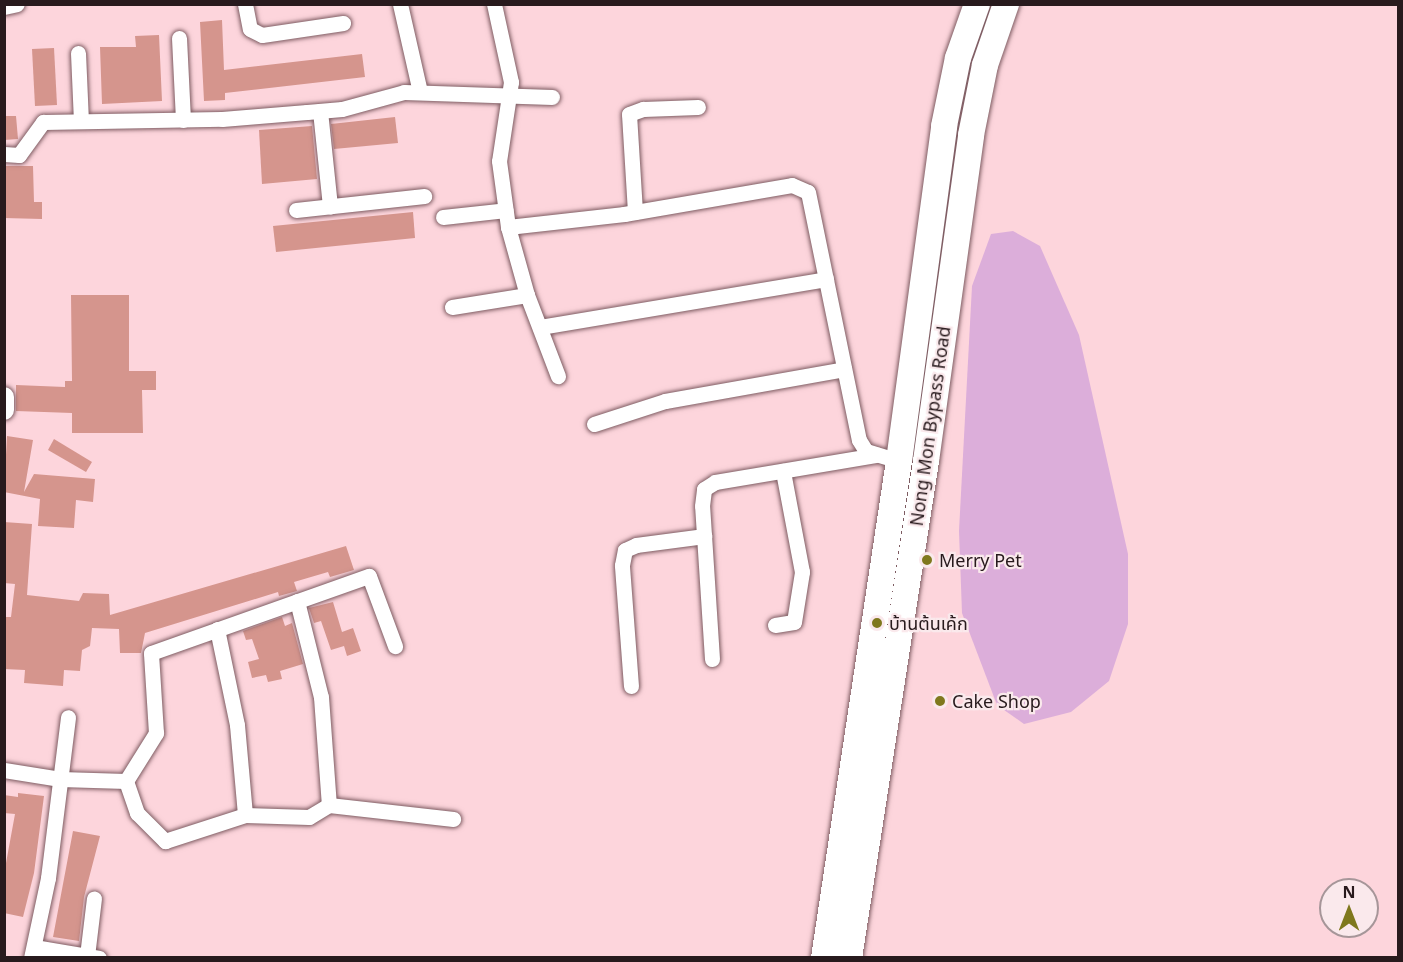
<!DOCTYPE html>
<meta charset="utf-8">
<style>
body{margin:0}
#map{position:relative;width:1403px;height:962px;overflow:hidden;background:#fdd5dc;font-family:"Noto Sans","Noto Sans Thai",sans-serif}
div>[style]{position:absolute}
.water>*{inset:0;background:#dcaeda}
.building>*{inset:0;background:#d5958d}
.roads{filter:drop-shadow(0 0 2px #7e5c62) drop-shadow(0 0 2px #7e5c62)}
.minor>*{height:15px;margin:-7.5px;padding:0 7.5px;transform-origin:7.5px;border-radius:7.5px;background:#fff}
.tertiary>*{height:20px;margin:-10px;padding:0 10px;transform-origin:10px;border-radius:10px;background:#fff}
.trunk>*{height:26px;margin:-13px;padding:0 13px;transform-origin:13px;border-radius:13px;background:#fff}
.dots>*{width:16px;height:16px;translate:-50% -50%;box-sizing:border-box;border:3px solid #fae9ec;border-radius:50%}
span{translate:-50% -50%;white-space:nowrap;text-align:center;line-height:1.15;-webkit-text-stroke:4.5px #fae9ec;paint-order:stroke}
.street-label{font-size:18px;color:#281a1d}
.poi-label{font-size:18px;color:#281a1d}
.left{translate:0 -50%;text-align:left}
.frame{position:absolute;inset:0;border:6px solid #281a1d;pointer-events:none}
.north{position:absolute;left:1319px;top:878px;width:60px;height:60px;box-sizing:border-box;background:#fae9ec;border:2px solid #a69699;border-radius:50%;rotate:0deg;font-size:16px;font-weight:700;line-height:24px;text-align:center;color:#281a1d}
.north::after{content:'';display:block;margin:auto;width:21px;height:27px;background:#7f781d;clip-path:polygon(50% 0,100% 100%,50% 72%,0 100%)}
</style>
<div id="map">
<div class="water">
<div style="clip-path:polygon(1013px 231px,1040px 246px,1079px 335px,1128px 554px,1128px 624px,1109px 681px,1071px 712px,1024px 724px,997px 705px,962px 613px,959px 531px,972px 286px,991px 234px)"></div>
</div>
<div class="building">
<div style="clip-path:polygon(222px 20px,224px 70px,362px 54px,365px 77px,225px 93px,225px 100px,204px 101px,200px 22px)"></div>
<div style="clip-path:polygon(159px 35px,162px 101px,102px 104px,100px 47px,136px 47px,135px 36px)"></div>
<div style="clip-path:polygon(54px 48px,57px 105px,35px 106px,32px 49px)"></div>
<div style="clip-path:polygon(4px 116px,16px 116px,18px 139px,4px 140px)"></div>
<div style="clip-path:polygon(395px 117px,398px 143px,334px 149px,331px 124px)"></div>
<div style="clip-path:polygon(312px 126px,317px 179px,262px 184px,259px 130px)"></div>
<div style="clip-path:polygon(4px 166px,33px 166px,34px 202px,42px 202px,42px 219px,4px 218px)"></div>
<div style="clip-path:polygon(413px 212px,415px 238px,276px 252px,273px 226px)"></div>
<div style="clip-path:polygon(71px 295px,129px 295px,129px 371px,156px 371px,156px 390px,142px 390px,143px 433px,72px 433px,72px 413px,16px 411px,16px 385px,65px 387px,65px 381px,72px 381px)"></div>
<div style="clip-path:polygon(7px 436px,33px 440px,24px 492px,34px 474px,95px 479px,93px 502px,76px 500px,74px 528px,38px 526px,40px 499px,4px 492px)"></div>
<div style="clip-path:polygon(54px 439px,92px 462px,86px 472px,48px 450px)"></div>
<div style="clip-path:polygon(4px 522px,32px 524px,27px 595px,79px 601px,83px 593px,109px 594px,110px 615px,346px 546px,354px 570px,330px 577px,328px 572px,294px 582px,297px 591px,279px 596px,278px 592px,145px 633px,141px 653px,120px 653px,119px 629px,92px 628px,90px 646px,82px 650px,80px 671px,64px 670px,63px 686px,24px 683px,25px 670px,4px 669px,4px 617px,11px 617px,15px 584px,4px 583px)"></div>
<div style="clip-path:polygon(333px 602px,342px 632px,353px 628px,361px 651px,347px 656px,344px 646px,331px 650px,321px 621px,314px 623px,309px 608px)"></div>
<div style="clip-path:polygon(282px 617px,285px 626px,292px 623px,303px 664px,280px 671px,282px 679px,268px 682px,266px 675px,252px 678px,248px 662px,259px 659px,252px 639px,246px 640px,243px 631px)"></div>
<div style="clip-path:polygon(18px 793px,44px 796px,34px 873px,23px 917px,4px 913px,4px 874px,15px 814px,4px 813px,4px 795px,18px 797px)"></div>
<div style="clip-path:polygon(73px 831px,100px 836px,84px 897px,79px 941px,53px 937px)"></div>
</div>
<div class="roads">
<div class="minor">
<div style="left:245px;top:4px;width:25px;rotate:79deg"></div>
<div style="left:250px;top:29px;width:13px;rotate:27deg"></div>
<div style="left:262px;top:35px;width:82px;rotate:-8.4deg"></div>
<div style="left:400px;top:4px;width:90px;rotate:77.2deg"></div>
<div style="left:494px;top:4px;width:80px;rotate:77.7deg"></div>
<div style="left:511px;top:82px;width:80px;rotate:98.6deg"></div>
<div style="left:499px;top:161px;width:67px;rotate:82.2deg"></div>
<div style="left:508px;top:227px;width:71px;rotate:74.4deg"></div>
<div style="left:527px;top:295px;width:87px;rotate:69.1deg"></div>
<div style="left:4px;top:7px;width:13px;rotate:-13deg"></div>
<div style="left:179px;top:38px;width:82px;rotate:87.2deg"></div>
<div style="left:78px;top:53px;width:68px;rotate:87.5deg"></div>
<div style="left:320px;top:111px;width:96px;rotate:84deg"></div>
<div style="left:4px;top:154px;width:15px;rotate:4deg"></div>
<div style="left:19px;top:155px;width:41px;rotate:-54deg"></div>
<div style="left:43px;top:122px;width:179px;rotate:-1deg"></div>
<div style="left:222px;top:119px;width:85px;rotate:-4.7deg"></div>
<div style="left:307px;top:112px;width:35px;rotate:-5deg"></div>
<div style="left:342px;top:109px;width:64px;rotate:-15.3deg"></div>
<div style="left:404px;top:92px;width:148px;rotate:1.9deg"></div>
<div style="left:296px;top:210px;width:129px;rotate:-6.2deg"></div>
<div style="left:635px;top:212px;width:98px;rotate:-93.5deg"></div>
<div style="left:629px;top:114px;width:15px;rotate:-20deg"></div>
<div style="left:643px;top:109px;width:55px;rotate:-2.1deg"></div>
<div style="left:443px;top:217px;width:63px;rotate:-6.3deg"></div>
<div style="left:508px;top:227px;width:117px;rotate:-6.4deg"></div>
<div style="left:624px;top:214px;width:170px;rotate:-9.8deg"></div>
<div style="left:792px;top:185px;width:17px;rotate:24deg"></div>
<div style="left:808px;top:192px;width:253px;rotate:78.4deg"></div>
<div style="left:859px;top:440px;width:13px;rotate:58deg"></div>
<div style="left:866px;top:451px;width:34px;rotate:17deg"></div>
<div style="left:452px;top:307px;width:76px;rotate:-9.1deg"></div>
<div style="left:540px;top:327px;width:290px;rotate:-9.5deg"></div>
<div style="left:594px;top:424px;width:75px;rotate:-17.9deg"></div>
<div style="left:665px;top:401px;width:182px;rotate:-10.1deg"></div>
<div style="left:297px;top:601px;width:99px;rotate:76deg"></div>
<div style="left:321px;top:697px;width:108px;rotate:85.8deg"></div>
<div style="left:775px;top:625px;width:19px;rotate:-9deg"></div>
<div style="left:794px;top:622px;width:51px;rotate:-80.9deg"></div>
<div style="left:802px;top:572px;width:103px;rotate:-100.7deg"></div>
<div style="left:217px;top:629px;width:98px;rotate:78.2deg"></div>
<div style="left:237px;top:725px;width:90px;rotate:84.9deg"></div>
<div style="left:712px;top:659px;width:153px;rotate:-93.7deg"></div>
<div style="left:702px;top:506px;width:17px;rotate:-83deg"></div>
<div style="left:704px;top:489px;width:13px;rotate:-32deg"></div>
<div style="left:715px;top:482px;width:164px;rotate:-9.5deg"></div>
<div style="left:631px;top:686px;width:121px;rotate:-94.3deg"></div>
<div style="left:622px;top:565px;width:15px;rotate:-79deg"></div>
<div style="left:625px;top:550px;width:12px;rotate:-24deg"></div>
<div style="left:636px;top:545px;width:69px;rotate:-7.5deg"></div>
<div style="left:4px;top:770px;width:57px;rotate:9.1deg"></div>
<div style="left:60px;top:779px;width:66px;rotate:1.7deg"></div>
<div style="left:126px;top:781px;width:34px;rotate:71deg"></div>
<div style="left:137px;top:813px;width:40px;rotate:45deg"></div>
<div style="left:165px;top:841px;width:84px;rotate:-18deg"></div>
<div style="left:245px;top:815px;width:64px;rotate:1.8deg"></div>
<div style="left:309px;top:817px;width:23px;rotate:-31deg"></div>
<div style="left:329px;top:805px;width:125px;rotate:6.4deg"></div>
<div style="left:126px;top:781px;width:57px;rotate:-58deg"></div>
<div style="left:156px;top:733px;width:80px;rotate:-93.6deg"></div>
<div style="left:151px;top:653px;width:231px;rotate:-19.5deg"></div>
<div style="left:369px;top:576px;width:75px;rotate:69.6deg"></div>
<div style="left:34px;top:947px;width:66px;rotate:9.6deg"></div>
<div style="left:87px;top:956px;width:58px;rotate:-83.1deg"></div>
<div style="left:31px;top:958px;width:82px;rotate:-78deg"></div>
<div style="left:48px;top:878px;width:162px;rotate:-82.9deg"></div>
</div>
<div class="tertiary">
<div style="left:4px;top:397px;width:13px;rotate:90deg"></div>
</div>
<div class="trunk">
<div style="left:824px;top:958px;width:503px;rotate:-81.42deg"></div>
<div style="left:899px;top:461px;width:338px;rotate:-82.3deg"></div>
<div style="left:944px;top:126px;width:69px;rotate:-78.4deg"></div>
<div style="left:958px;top:58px;width:57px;rotate:-70.6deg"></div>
<div style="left:849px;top:958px;width:503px;rotate:-81.19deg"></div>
<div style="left:926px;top:461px;width:329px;rotate:-82.1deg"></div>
<div style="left:971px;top:135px;width:71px;rotate:-78.7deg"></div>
<div style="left:985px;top:65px;width:65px;rotate:-71deg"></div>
</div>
</div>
<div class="dots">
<div style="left:927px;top:560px;background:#7f781d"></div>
<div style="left:877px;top:623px;background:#7f781d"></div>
<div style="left:940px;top:701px;background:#7f781d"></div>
</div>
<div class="street-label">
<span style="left:930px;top:426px;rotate:-82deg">Nong Mon Bypass Road</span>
</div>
<div class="poi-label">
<span class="left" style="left:939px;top:560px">Merry Pet</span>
<span class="left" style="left:889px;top:623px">บ้านต้นเค้ก</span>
<span class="left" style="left:952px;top:701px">Cake Shop</span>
</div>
<div class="frame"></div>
<div class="north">N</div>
</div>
